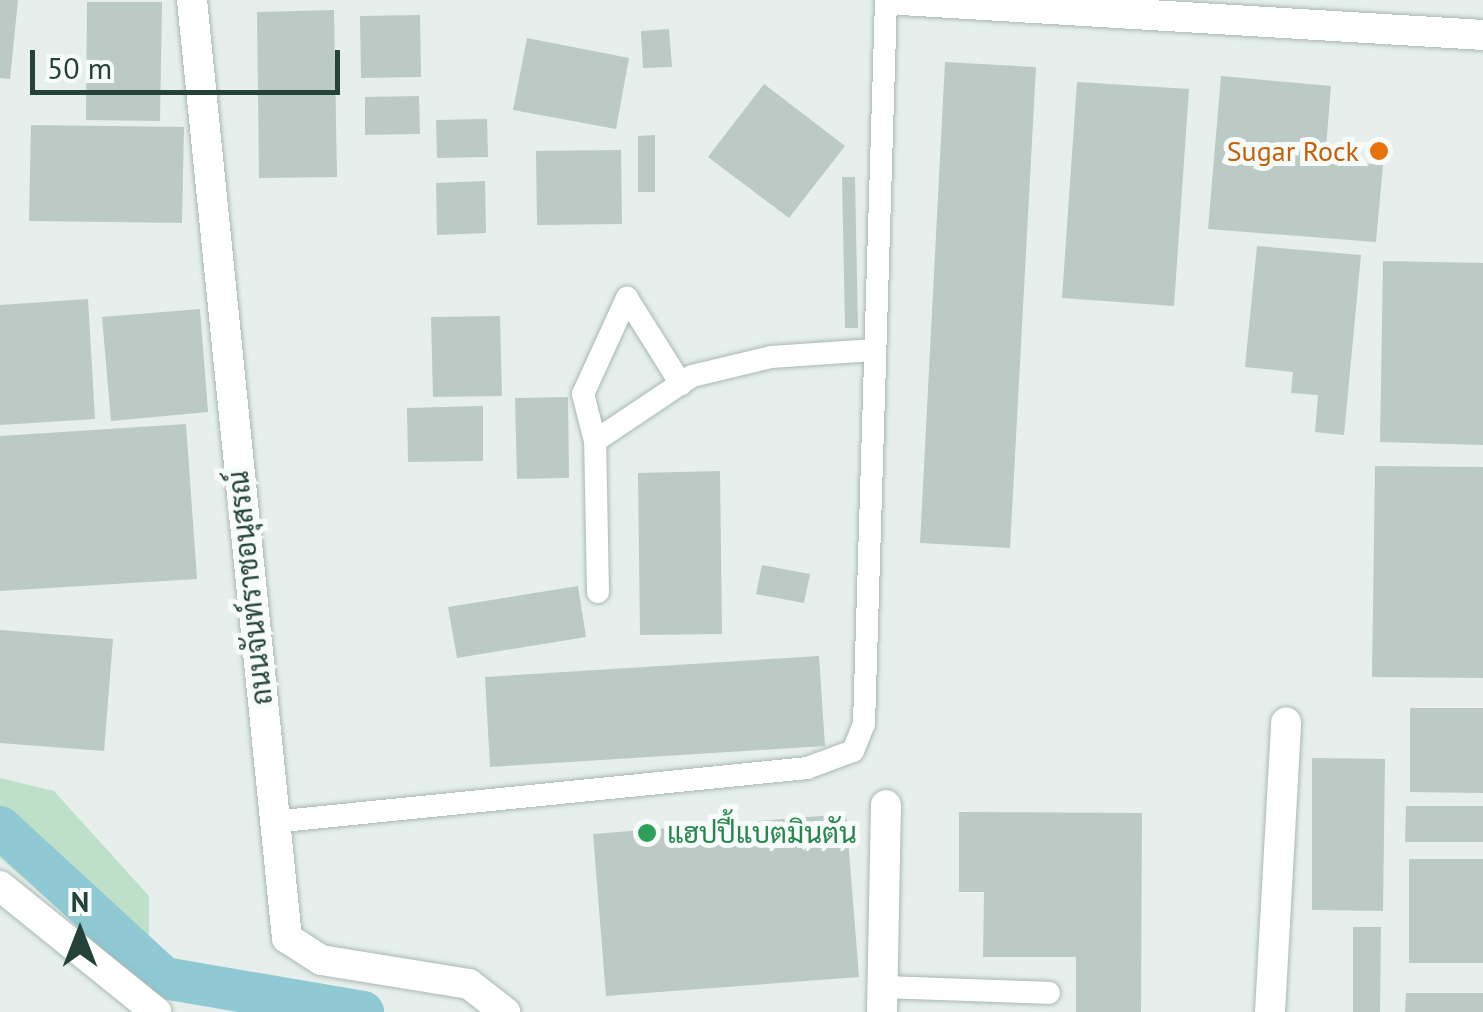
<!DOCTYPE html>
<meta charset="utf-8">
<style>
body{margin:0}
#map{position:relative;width:1483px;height:1012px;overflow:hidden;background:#e6efeb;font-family:"PT Sans",Sarabun,sans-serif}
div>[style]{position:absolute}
.green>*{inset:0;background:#bfe0c8}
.canal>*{height:42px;margin:-21px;padding:0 21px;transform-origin:21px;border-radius:21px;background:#8ec9d4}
.building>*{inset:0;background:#bbcac4}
.roads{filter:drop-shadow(0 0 2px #a8b8b2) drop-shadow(0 0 2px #a8b8b2)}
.lane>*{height:22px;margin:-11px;padding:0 11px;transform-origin:11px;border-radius:11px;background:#fff}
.street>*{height:30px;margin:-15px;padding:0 15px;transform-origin:15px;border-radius:15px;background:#fff}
.secondary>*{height:30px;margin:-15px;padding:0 15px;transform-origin:15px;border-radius:15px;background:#fff}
.dots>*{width:28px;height:28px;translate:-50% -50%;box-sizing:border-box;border:5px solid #f7fbf9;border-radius:50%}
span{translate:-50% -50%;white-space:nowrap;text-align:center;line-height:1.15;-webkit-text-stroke:10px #f7fbf9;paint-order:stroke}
.food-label{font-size:28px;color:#c56008}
.right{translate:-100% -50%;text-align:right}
.street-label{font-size:28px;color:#24423a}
.leisure-label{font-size:28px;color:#27864d}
.left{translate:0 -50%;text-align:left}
.north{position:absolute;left:30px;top:882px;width:100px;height:100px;-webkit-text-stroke:8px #f7fbf9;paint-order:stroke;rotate:0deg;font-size:28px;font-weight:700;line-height:40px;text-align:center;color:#24423a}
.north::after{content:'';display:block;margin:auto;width:35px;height:45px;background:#24423a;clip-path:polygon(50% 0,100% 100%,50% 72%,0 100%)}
.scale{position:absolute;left:30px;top:50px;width:310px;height:45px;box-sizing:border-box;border:5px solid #24423a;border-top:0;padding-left:12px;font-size:30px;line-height:35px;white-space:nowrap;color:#24423a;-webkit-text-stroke:8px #f7fbf9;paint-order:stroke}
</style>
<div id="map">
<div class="green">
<div style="clip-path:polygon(0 778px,54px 791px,149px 896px,149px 988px,0 858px)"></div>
</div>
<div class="canal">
<div style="left:0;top:827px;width:223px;rotate:42.6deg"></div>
<div style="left:164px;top:978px;width:202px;rotate:9.7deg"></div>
</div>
<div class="building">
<div style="clip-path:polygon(0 0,18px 0,10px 79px,0 78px)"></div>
<div style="clip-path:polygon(87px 2px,162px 2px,160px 121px,86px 120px)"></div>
<div style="clip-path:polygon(334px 10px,337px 177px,259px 178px,257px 12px)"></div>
<div style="clip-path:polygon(420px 15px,421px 77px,361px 78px,360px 16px)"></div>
<div style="clip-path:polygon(669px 29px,672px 67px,643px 68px,641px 31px)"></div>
<div style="clip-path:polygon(527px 38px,629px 58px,616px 129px,513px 110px)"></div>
<div style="clip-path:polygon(945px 62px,1036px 67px,1010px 548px,920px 543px)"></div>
<div style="clip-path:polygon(1221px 76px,1331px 86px,1325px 160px,1383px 165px,1376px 242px,1208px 229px)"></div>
<div style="clip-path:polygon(1077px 82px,1189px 89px,1174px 306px,1062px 298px)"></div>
<div style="clip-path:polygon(764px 84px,845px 146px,789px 218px,708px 157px)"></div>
<div style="clip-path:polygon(419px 96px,420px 134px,365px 135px,365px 97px)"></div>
<div style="clip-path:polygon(487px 119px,488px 157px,437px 158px,436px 120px)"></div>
<div style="clip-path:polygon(31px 125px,184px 127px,182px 223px,29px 221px)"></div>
<div style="clip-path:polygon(655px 135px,655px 192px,638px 192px,638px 136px)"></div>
<div style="clip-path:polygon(621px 150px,622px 224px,537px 225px,536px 151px)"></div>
<div style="clip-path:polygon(842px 177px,855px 177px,858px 328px,845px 328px)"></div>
<div style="clip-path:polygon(485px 181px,486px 233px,437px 235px,436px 183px)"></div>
<div style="clip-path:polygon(1257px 246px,1361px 255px,1344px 435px,1315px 432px,1318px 395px,1291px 393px,1293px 372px,1245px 367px)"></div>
<div style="clip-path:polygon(1383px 261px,1483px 263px,1483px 445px,1380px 442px)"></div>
<div style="clip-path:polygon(88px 299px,95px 419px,0 425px,0 305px)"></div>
<div style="clip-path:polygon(200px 309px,208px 412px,111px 421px,102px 317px)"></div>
<div style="clip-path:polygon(500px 316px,502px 396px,433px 397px,431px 317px)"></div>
<div style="clip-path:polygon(568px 397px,569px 478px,517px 479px,515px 398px)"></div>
<div style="clip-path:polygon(483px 406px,483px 461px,408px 462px,407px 408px)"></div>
<div style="clip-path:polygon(186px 424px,197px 579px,0 591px,0 436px)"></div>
<div style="clip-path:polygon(1375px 466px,1483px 467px,1483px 678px,1372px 677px)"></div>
<div style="clip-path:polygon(720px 471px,722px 634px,640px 635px,638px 473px)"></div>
<div style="clip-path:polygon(762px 565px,810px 574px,804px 603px,756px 594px)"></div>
<div style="clip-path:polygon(578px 586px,586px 637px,457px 658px,448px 607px)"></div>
<div style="clip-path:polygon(0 630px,113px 639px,104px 751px,0 743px)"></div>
<div style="clip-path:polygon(819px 656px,825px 746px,490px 767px,485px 677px)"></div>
<div style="clip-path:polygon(1410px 708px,1483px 708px,1483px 793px,1410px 792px)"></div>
<div style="clip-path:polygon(1312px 758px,1385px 759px,1383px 911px,1312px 910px)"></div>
<div style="clip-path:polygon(1406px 806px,1483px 806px,1483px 842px,1405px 842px)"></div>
<div style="clip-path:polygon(959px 812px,1142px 813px,1141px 1012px,1076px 1012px,1076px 957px,983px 957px,984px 892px,959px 892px)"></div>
<div style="clip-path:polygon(846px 814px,859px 977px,606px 996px,593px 834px)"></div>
<div style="clip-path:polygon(1409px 859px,1483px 859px,1483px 963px,1409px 963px)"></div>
<div style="clip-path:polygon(1353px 927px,1381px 927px,1380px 1012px,1353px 1012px)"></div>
<div style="clip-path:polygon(1406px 993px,1483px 993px,1483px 1012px,1405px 1012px)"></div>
</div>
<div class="roads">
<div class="lane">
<div style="left:595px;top:441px;width:49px;rotate:-104.3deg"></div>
<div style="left:583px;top:394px;width:106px;rotate:-65.4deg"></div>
<div style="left:627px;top:298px;width:102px;rotate:57.9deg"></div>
<div style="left:598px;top:592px;width:151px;rotate:-91.1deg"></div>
<div style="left:595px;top:441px;width:117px;rotate:-33.8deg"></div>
<div style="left:692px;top:376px;width:81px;rotate:-13.5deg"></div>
<div style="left:771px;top:357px;width:103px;rotate:-3.9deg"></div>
<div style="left:273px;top:822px;width:537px;rotate:-5.77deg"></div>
<div style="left:807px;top:768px;width:49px;rotate:-20.3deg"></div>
<div style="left:853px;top:751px;width:29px;rotate:-68deg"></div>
<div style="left:864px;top:724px;width:724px;rotate:-88.26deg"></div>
<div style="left:881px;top:987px;width:168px;rotate:2deg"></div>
</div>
<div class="street">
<div style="left:192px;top:0;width:943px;rotate:84.22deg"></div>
<div style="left:287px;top:938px;width:40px;rotate:32.9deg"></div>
<div style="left:321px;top:960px;width:150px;rotate:9.2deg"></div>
<div style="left:469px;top:984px;width:46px;rotate:37.9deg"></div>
<div style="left:0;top:886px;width:201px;rotate:38.9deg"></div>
<div style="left:882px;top:1012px;width:207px;rotate:-88.9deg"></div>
<div style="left:1270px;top:1012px;width:290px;rotate:-86.8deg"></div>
</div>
<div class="secondary">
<div style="left:901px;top:0;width:583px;rotate:3.44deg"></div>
</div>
</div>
<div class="dots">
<div style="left:1379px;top:151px;background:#e8710a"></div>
<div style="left:647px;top:833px;background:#2e9e5b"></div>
</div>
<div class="food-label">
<span class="right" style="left:1359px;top:151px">Sugar Rock</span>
</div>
<div class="street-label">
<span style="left:250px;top:588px;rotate:-96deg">ถนนจันท์ราชอนุสรณ์</span>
</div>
<div class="leisure-label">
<span class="left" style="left:667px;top:833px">แฮปปี้แบตมินตัน</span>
</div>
<div class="north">N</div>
<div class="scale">50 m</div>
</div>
